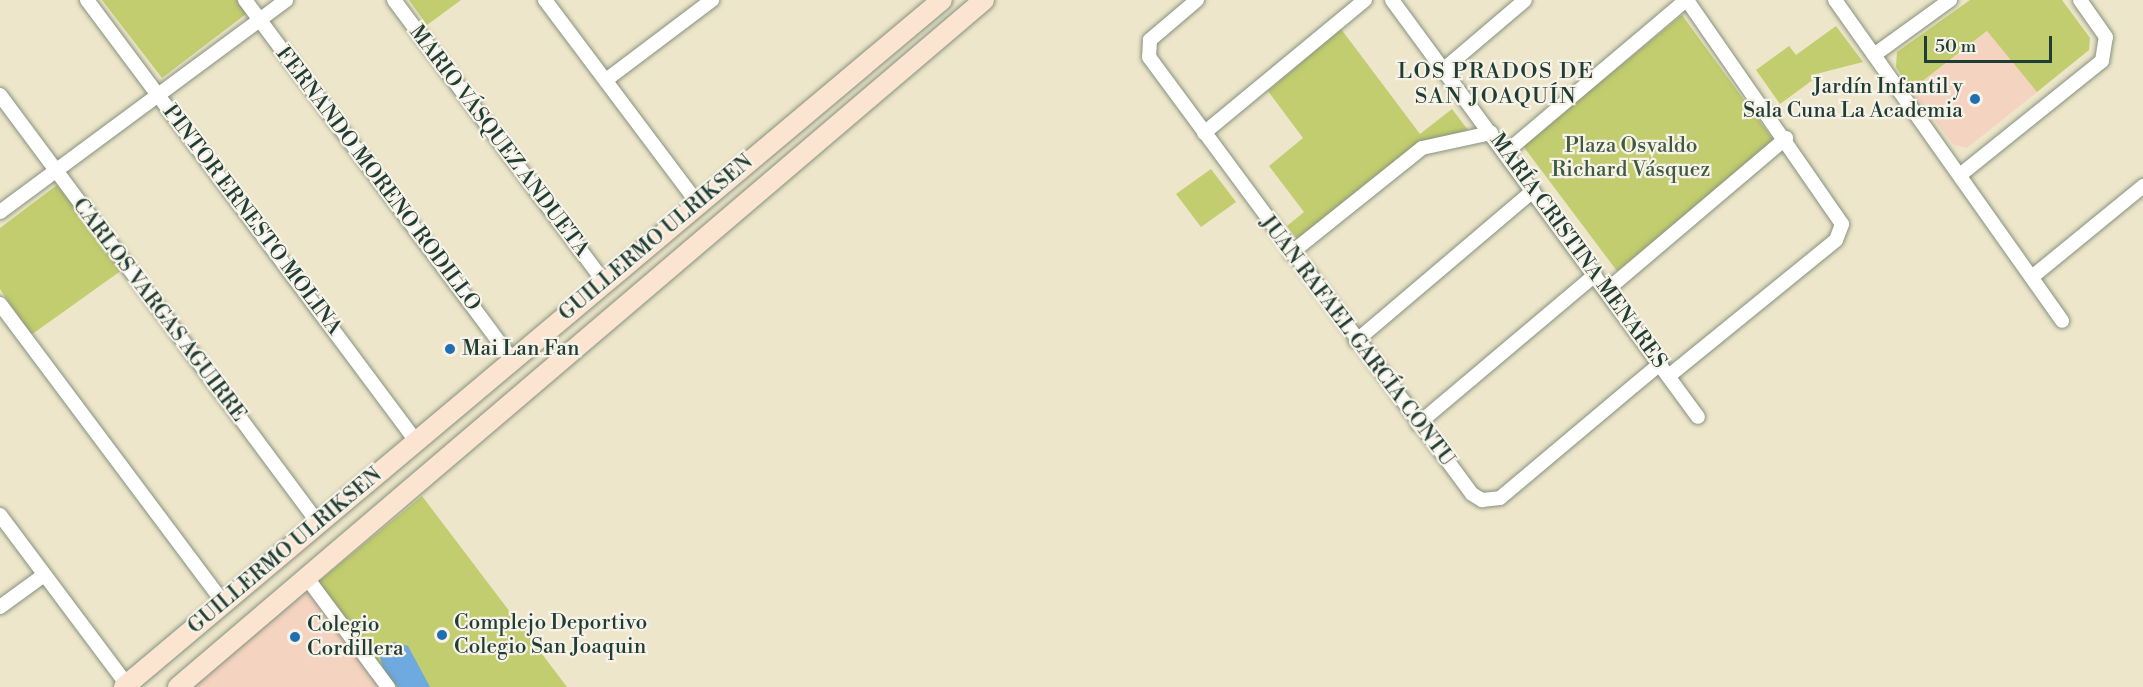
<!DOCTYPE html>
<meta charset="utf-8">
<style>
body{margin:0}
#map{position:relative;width:2143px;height:687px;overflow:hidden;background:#ede6ca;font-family:"Libre Bodoni",serif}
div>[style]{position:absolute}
.built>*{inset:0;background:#f4d3c0}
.green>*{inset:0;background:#c1cd6e}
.water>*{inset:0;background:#6ea9df}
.roads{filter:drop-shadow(0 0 2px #86927f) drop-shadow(0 0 2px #86927f)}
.street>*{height:14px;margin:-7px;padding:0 7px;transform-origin:7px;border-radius:7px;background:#fff}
.secondary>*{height:20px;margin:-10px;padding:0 10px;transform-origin:10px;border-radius:10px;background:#fce5d0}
.dots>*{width:16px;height:16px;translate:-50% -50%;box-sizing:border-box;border:3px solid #f7f3e8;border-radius:50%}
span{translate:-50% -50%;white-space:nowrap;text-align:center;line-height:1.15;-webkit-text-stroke:4.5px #f7f3e8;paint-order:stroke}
.poi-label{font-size:21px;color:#1f3d34}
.right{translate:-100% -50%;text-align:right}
.left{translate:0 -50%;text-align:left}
.street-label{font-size:21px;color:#1f3d34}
.park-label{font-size:21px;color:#3f5a40}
.neighbourhood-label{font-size:22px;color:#1f3d34;letter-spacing:1.5px}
.scale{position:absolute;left:1924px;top:36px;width:128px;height:27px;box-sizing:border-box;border:3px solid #1f3d34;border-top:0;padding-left:8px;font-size:18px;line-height:21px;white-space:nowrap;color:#1f3d34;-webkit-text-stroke:4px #f7f3e8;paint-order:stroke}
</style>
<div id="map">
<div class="built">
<div style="clip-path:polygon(1988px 31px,2037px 92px,1967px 148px,1954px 145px,1911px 90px)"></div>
<div style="clip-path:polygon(306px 586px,382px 687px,187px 687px)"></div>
</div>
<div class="green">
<div style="clip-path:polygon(102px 0,237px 0,246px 14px,162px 78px)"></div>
<div style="clip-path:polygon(409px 0,461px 0,427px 25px)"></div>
<div style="clip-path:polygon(1970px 0,2062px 0,2090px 38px,2089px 50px,2037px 92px,1987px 31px,1911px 90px,1896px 67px,1897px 52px)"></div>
<div style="clip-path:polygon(1682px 15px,1774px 141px,1617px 271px,1523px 146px)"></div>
<div style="clip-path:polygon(1836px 26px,1863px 62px,1812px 75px,1814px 79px,1780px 104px,1756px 70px,1789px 46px,1796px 55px)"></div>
<div style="clip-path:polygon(1341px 29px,1420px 134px,1452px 109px,1468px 130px,1418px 144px,1297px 239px,1287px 226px,1304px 212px,1269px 166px,1303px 138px,1268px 91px)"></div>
<div style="clip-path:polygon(1211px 169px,1236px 202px,1201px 227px,1176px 194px)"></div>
<div style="clip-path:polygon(57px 185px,122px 270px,31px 335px,0 289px,0 228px)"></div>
<div style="clip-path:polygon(422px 496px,567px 687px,395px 687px,317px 583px)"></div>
</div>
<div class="water">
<div style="clip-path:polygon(394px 642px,408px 646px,430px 687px,398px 687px,384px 673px,379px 652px)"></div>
</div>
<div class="roads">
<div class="street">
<div style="left:87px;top:0;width:550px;rotate:53.28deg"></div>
<div style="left:245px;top:0;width:447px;rotate:53.4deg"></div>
<div style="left:394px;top:0;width:352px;rotate:53.3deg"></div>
<div style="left:545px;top:0;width:255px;rotate:53.1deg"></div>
<div style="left:1197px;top:0;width:62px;rotate:139.6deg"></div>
<div style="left:1150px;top:40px;width:17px;rotate:93deg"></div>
<div style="left:1149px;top:57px;width:543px;rotate:53.53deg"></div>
<div style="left:1472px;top:494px;width:12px;rotate:31deg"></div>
<div style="left:1482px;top:500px;width:18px;rotate:-6deg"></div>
<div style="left:1500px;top:498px;width:210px;rotate:-40deg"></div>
<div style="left:1392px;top:0;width:517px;rotate:53.73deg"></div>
<div style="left:1835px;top:0;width:393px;rotate:54.7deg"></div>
<div style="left:1874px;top:55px;width:94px;rotate:-35.9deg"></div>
<div style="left:1444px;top:69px;width:106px;rotate:-40.4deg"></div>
<div style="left:606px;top:80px;width:133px;rotate:-37deg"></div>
<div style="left:0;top:95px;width:535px;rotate:53.37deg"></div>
<div style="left:1204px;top:133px;width:209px;rotate:-39.6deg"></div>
<div style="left:1505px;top:153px;width:237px;rotate:-40.2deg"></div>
<div style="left:1960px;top:175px;width:182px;rotate:-38.8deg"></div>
<div style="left:2102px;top:61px;width:24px;rotate:-81deg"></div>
<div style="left:2106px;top:37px;width:45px;rotate:-125.1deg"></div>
<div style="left:0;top:212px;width:356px;rotate:-36.5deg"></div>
<div style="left:1291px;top:253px;width:168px;rotate:-38.7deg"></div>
<div style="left:1422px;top:148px;width:71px;rotate:-12.3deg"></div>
<div style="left:2032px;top:277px;width:144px;rotate:-39.3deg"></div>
<div style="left:1607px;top:290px;width:235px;rotate:-40.3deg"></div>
<div style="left:0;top:304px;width:372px;rotate:53.2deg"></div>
<div style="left:1356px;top:341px;width:232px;rotate:-40.3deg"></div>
<div style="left:1670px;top:375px;width:214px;rotate:-39.1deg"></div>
<div style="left:1836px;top:240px;width:17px;rotate:-69deg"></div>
<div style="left:1842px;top:224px;width:272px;rotate:-124.7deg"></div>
<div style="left:1418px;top:424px;width:231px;rotate:-40.1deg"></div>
<div style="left:0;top:515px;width:212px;rotate:53.2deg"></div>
<div style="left:307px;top:578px;width:136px;rotate:53.4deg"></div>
<div style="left:0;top:607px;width:54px;rotate:-36deg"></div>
</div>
<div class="secondary">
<div style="left:124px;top:687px;width:1068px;rotate:-40.03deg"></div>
<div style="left:178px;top:687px;width:1059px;rotate:-40.44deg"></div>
</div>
</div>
<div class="dots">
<div style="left:1975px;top:99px;background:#1f6fb2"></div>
<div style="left:450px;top:349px;background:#1f6fb2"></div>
<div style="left:442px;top:635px;background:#1f6fb2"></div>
<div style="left:295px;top:637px;background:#1f6fb2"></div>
</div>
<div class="poi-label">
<span class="right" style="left:1963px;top:99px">Jardín Infantil y<br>Sala Cuna La Academia</span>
<span class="left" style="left:462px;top:349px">Mai Lan Fan</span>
<span class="left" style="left:454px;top:635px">Complejo Deportivo<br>Colegio San Joaquin</span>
<span class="left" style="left:307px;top:637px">Colegio<br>Cordillera</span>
</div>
<div class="street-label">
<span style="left:499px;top:141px;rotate:53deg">MARIO VÁSQUEZ ANDUETA</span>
<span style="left:378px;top:179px;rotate:53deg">FERNANDO MORENO RODILLO</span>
<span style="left:252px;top:220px;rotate:53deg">PINTOR ERNESTO MOLINA</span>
<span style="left:656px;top:238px;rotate:-40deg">GUILLERMO ULRIKSEN</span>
<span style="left:1578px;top:251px;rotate:54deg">MARÍA CRISTINA MENARES</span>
<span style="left:159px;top:310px;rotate:53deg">CARLOS VARGAS AGUIRRE</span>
<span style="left:1357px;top:341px;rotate:53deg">JUAN RAFAEL GARCÍA CONTU</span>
<span style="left:285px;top:551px;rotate:-40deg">GUILLERMO ULRIKSEN</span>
</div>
<div class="park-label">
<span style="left:1631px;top:158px">Plaza Osvaldo<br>Richard Vásquez</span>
</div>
<div class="neighbourhood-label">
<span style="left:1496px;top:84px">LOS PRADOS DE<br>SAN JOAQUÍN</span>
</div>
<div class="scale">50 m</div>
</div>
